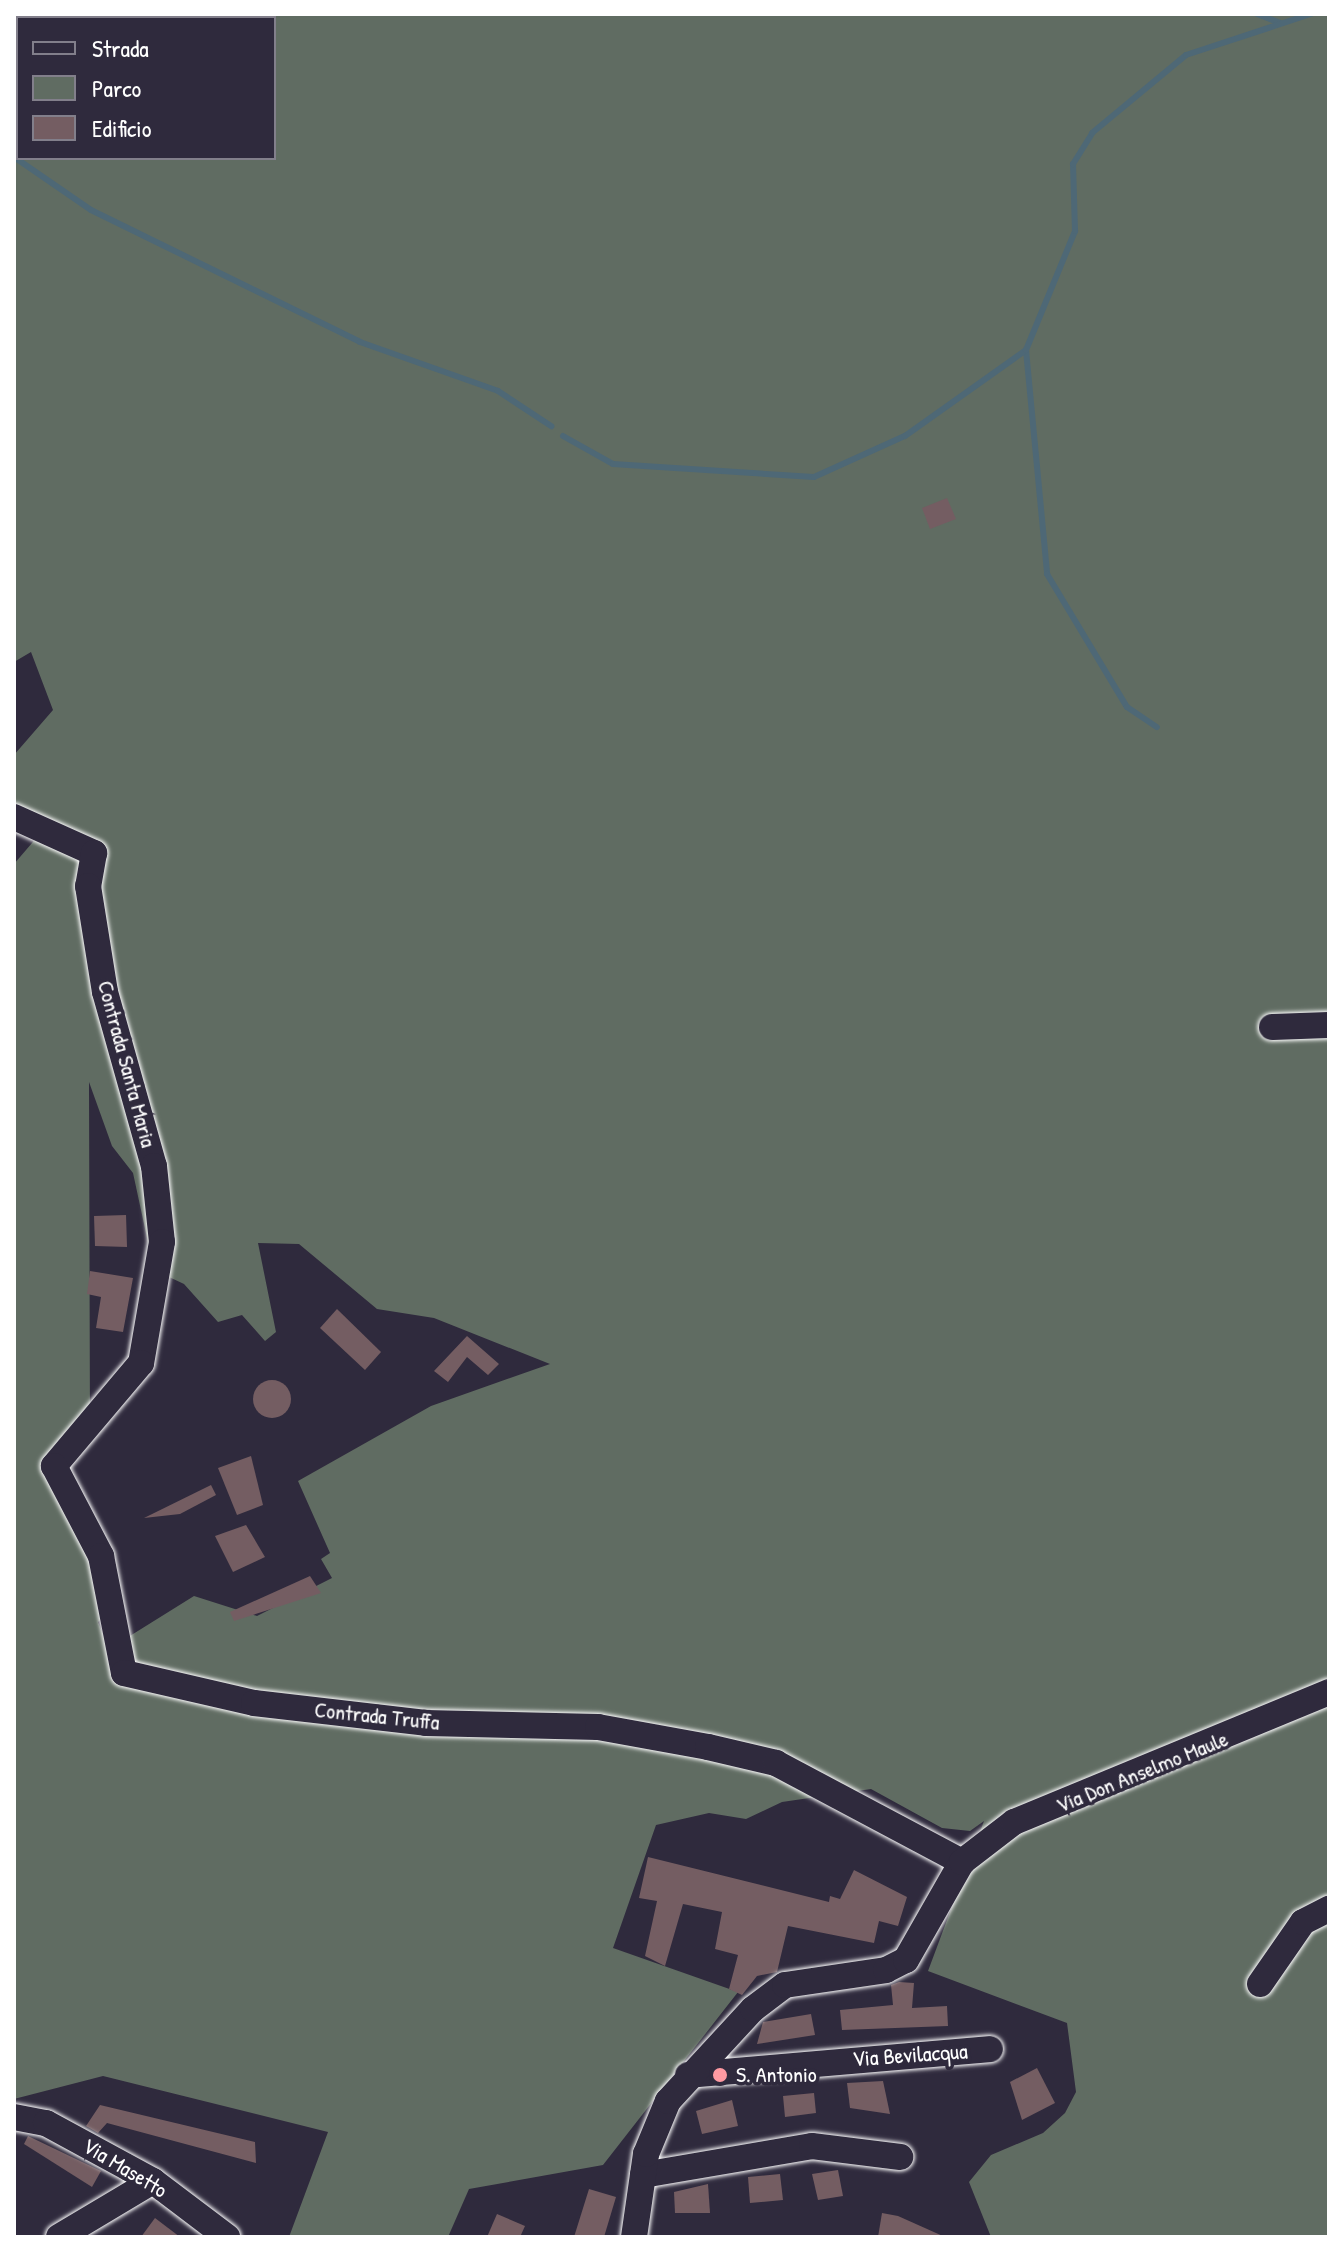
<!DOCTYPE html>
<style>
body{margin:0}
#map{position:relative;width:1343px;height:2251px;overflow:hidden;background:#2f2a3d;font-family:"Patrick Hand",sans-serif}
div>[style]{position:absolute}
.green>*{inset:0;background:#606c62}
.stream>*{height:6px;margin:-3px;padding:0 3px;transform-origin:3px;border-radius:3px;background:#4e6876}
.building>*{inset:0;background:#745d62}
.round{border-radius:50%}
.roads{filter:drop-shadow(0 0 2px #fff) drop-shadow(0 0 2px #fff)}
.minor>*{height:26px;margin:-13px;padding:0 13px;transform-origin:13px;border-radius:13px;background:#2f2a3d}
.dots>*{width:22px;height:22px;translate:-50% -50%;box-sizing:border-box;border:4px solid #2f2a3d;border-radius:50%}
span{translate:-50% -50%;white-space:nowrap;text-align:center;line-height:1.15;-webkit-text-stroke:7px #2f2a3d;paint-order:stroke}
.street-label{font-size:22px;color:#fff}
.poi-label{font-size:22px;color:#fff}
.left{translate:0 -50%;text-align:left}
.frame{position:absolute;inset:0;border:16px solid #fff;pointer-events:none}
.legend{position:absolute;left:16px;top:16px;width:260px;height:144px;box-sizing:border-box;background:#2f2a3d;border:2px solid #827f8b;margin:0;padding:10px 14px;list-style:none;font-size:24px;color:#fff}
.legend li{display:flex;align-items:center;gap:16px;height:40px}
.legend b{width:40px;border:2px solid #827f8b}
</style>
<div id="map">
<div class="green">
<div style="clip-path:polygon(evenodd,14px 14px,1329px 14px,1329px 2237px,991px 2237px,969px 2182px,991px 2155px,1043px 2133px,1065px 2113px,1076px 2092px,1067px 2023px,928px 1971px,984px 1821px,970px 1831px,942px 1828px,871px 1789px,782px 1802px,746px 1819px,709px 1813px,656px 1825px,613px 1948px,738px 1992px,603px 2165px,469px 2189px,448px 2237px,289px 2237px,328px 2132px,103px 2076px,14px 2099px,14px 864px,44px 829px,14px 809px,14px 755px,53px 710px,31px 652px,14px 662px,14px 14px,18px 18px,274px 18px,274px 158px,18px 158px,18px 18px,14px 14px,89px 1082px,112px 1146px,133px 1173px,154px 1270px,184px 1284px,218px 1322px,242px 1315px,265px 1341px,276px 1332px,258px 1243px,299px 1244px,377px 1309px,434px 1318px,550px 1364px,431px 1406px,298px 1481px,330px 1553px,321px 1559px,332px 1578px,257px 1616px,194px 1596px,109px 1649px,98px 1622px,111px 1609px,56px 1449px,90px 1430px,89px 1082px)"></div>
</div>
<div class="stream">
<div style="left:1257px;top:14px;width:25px;rotate:21deg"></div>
<div style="left:14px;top:157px;width:93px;rotate:34.5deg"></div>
<div style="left:91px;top:210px;width:300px;rotate:26.1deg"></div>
<div style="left:360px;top:342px;width:146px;rotate:19.5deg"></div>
<div style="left:498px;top:391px;width:64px;rotate:33.4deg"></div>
<div style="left:1026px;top:350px;width:225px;rotate:84.6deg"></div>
<div style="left:1047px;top:574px;width:155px;rotate:59deg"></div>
<div style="left:1127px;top:707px;width:36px;rotate:34deg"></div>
<div style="left:563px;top:436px;width:57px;rotate:29.2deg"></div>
<div style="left:613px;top:464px;width:201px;rotate:3.7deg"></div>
<div style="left:814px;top:477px;width:100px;rotate:-24.3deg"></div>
<div style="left:905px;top:436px;width:148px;rotate:-35.4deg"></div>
<div style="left:1026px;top:350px;width:129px;rotate:-67.6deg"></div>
<div style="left:1075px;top:231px;width:67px;rotate:-91.7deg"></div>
<div style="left:1073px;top:164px;width:36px;rotate:-58deg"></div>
<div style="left:1092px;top:133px;width:122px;rotate:-39.7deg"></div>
<div style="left:1186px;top:55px;width:132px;rotate:-18.2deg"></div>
</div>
<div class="building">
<div style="clip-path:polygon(947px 498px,956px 519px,930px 529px,922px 508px)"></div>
<div style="clip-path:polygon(126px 1215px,127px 1247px,95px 1246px,94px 1216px)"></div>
<div style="clip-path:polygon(90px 1271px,133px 1278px,123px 1332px,96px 1328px,101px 1297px,87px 1294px)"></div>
<div style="clip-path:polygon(337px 1309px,381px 1352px,365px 1370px,320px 1328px)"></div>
<div style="clip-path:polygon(467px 1336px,499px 1364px,488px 1375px,467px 1357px,448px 1382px,434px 1371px)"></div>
<div class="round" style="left:253px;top:1380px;width:38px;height:38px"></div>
<div style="clip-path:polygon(251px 1456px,263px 1505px,237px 1515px,218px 1468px)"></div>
<div style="clip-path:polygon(211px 1485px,216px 1495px,180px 1514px,144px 1518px)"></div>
<div style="clip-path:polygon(246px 1525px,265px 1557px,233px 1572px,215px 1536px)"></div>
<div style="clip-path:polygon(310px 1576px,321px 1593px,234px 1621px,230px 1612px)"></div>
<div style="clip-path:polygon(648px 1857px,829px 1902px,830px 1896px,840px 1899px,854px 1870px,907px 1897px,898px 1926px,879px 1921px,874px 1943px,788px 1926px,777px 1972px,757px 1976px,742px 1995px,729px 1989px,738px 1955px,715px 1949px,722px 1912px,683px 1904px,665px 1966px,645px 1956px,657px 1901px,639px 1898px)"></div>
<div style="clip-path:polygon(899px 1982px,914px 1983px,912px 2008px,947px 2006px,948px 2026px,842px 2030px,840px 2010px,893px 2005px,891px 1985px)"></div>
<div style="clip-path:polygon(811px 2014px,815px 2035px,757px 2044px,763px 2022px)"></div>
<div style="clip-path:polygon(1037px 2068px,1055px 2103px,1022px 2120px,1010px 2082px)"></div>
<div style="clip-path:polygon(883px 2081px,890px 2114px,850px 2108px,847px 2083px)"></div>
<div style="clip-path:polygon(814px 2093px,816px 2113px,785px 2117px,783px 2096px)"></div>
<div style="clip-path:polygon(732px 2100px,738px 2126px,702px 2134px,696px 2111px)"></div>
<div style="clip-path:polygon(100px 2105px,255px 2142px,256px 2163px,107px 2123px,98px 2133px,86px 2126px)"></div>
<div style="clip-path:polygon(28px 2136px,101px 2171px,92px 2187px,24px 2144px)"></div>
<div style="clip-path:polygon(838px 2170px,843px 2196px,818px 2200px,812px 2174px)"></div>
<div style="clip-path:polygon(780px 2174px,783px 2200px,750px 2203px,748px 2177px)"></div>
<div style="clip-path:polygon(708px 2184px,710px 2213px,675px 2213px,674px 2192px)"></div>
<div style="clip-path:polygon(589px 2189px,616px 2197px,604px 2237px,574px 2237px)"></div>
<div style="clip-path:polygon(882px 2213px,898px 2216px,945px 2237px,878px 2237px)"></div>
<div style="clip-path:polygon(497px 2214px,525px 2226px,520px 2237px,487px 2237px)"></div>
<div style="clip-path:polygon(155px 2218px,180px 2237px,141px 2237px)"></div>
</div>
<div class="roads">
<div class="minor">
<div style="left:14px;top:817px;width:88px;rotate:24.2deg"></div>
<div style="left:94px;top:853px;width:34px;rotate:100deg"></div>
<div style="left:88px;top:886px;width:107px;rotate:80.9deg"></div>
<div style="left:105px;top:992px;width:181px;rotate:74.3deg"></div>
<div style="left:154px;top:1166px;width:76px;rotate:84deg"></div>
<div style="left:162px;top:1242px;width:123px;rotate:99.8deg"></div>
<div style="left:141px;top:1363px;width:135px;rotate:130.2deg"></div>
<div style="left:54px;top:1466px;width:102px;rotate:62.4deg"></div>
<div style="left:101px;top:1556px;width:119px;rotate:78.9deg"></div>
<div style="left:124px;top:1673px;width:133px;rotate:13deg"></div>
<div style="left:254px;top:1703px;width:173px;rotate:6.6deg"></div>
<div style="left:426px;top:1723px;width:172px;rotate:1.3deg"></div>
<div style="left:598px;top:1727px;width:112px;rotate:10.3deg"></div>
<div style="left:708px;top:1747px;width:70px;rotate:13.2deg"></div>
<div style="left:776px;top:1763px;width:211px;rotate:28deg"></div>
<div style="left:1272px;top:1027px;width:57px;rotate:-2deg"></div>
<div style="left:1260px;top:1984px;width:75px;rotate:-55.3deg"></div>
<div style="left:1303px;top:1922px;width:29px;rotate:-27deg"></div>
<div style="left:688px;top:2075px;width:303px;rotate:-4.9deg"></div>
<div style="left:14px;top:2117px;width:33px;rotate:11deg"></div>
<div style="left:46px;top:2123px;width:122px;rotate:28.5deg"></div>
<div style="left:153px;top:2181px;width:93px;rotate:37.1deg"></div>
<div style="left:643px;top:2175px;width:171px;rotate:-9.7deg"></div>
<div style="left:812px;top:2146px;width:89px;rotate:7.1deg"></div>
<div style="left:59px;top:2237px;width:109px;rotate:-30.8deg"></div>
<div style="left:634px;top:2237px;width:84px;rotate:-81.8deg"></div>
<div style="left:646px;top:2154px;width:57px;rotate:-67.5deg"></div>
<div style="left:668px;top:2101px;width:125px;rotate:-47.3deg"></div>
<div style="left:753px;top:2009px;width:40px;rotate:-37deg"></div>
<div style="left:785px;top:1985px;width:102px;rotate:-8.4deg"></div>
<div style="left:886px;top:1970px;width:22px;rotate:-27deg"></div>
<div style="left:906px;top:1960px;width:113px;rotate:-60.3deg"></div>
<div style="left:962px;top:1862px;width:66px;rotate:-37.6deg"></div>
<div style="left:1014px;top:1822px;width:341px;rotate:-22.4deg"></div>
</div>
</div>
<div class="dots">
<div style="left:720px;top:2075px;background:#ff9aa2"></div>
</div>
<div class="street-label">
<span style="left:127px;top:1064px;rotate:75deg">Contrada Santa Maria</span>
<span style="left:377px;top:1716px;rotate:6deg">Contrada Truffa</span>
<span style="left:1142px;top:1772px;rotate:-22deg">Via Don Anselmo Maule</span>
<span style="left:910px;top:2055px;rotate:-4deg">Via Bevilacqua</span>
<span style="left:125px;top:2168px;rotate:31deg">Via Masetto</span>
</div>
<div class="poi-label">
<span class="left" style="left:736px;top:2075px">S. Antonio</span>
</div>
<div class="frame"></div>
<ul class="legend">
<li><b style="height:10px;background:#2f2a3d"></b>Strada</li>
<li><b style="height:22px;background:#606c62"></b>Parco</li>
<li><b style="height:22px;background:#745d62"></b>Edificio</li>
</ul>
</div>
